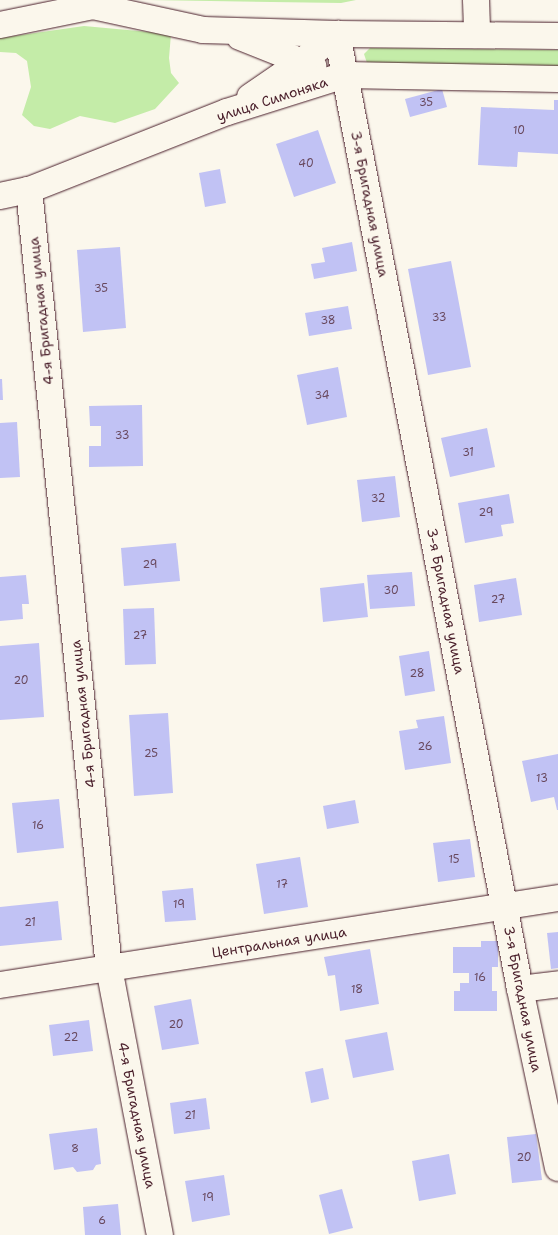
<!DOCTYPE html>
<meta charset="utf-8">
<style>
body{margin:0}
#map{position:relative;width:558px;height:1235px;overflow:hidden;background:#fbf7ec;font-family:"Shantell Sans",sans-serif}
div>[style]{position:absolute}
.green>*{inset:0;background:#c4eca8}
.building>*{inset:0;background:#c1c2f4}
.roads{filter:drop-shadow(0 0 1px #4a1f2b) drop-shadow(0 0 1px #4a1f2b)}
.minor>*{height:26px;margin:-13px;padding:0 13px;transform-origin:13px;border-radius:13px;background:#fbf7ec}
span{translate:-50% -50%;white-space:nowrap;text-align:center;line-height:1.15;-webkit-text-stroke:4px #fbf7ec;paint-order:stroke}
.number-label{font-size:11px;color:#68485d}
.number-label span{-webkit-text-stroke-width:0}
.street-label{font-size:14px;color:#4a1f2b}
</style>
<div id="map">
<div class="green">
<div style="clip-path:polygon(148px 0,356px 0,341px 3px)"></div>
<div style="clip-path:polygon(84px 26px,171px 34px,169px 58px,171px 73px,179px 83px,155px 109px,115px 123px,80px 116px,50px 129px,34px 126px,22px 115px,31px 87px,27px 61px,16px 53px,0 52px,0 38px)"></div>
<div style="clip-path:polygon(370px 48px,558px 50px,558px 67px,367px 63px,364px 54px)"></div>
</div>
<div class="building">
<div style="clip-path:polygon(442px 89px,447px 107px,410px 117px,405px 99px)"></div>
<div style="clip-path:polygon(554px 100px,558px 100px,558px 154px,518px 152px,517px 167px,478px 165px,481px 107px,554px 110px)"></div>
<div style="clip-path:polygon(318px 130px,336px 183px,294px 197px,276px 144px)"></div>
<div style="clip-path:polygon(220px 169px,226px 203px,205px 207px,199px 173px)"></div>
<div style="clip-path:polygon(352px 242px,357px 271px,314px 279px,311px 264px,325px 262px,322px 248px)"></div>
<div style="clip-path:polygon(120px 247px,126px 328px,83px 332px,77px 250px)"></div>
<div style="clip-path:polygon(451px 261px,471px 367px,428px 375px,408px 269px)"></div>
<div style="clip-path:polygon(348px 306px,352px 329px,309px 336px,305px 313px)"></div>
<div style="clip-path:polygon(338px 367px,347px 417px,307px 425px,297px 375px)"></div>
<div style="clip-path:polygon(0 379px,2px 379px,3px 400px,0 400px)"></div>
<div style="clip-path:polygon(142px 405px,143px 466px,89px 467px,89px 446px,101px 446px,101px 426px,90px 426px,89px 406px)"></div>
<div style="clip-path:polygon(17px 422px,20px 477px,0 478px,0 423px)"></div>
<div style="clip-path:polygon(487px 428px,495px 467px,450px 477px,441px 438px)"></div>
<div style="clip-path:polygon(395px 476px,400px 517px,362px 522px,357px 480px)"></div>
<div style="clip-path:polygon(509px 494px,514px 523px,501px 525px,503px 536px,465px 543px,458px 503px)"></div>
<div style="clip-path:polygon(176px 543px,180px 581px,124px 586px,121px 548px)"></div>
<div style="clip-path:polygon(412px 572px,415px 606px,370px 609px,367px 575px)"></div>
<div style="clip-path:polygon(26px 575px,29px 604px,22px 604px,23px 619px,0 621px,0 577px)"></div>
<div style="clip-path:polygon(516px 578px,522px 615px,479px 622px,474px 585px)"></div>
<div style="clip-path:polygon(364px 583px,368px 617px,323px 622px,320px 588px)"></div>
<div style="clip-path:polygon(154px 608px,156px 664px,125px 665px,123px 609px)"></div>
<div style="clip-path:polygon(39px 643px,44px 717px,0 720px,0 646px)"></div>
<div style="clip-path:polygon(429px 651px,435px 691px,405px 696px,399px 656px)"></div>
<div style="clip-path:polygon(168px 713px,173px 793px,134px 796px,129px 715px)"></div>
<div style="clip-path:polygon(444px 716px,451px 763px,405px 770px,399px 731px,418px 728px,416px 720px)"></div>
<div style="clip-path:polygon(558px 754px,558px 810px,557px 810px,554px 797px,531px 802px,522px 761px)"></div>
<div style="clip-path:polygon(59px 799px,64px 848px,17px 853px,12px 803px)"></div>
<div style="clip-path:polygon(355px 800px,359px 823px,327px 829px,323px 806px)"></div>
<div style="clip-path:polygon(470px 839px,475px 877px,438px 882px,433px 843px)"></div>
<div style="clip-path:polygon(300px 857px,308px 907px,264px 914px,256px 864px)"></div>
<div style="clip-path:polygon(193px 888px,196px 920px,165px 922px,162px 891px)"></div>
<div style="clip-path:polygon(58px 901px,62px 940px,0 946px,0 907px)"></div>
<div style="clip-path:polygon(558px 932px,558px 968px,551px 969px,547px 933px)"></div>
<div style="clip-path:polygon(481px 941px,498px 941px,498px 967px,492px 967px,492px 991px,497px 991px,497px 1011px,454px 1011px,454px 991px,460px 991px,460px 983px,469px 983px,469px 973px,453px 973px,453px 947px,481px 947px)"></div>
<div style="clip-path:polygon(370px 949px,379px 1004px,340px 1011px,335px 975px,328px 976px,324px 957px)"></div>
<div style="clip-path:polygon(191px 999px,199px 1044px,162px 1050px,154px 1006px)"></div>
<div style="clip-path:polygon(89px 1020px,93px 1051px,53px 1056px,49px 1025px)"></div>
<div style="clip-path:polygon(387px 1032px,394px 1070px,353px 1078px,345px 1040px)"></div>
<div style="clip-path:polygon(323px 1068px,329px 1099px,311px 1103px,305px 1072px)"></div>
<div style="clip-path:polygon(206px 1098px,210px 1129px,174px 1134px,170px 1103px)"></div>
<div style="clip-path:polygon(97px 1128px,101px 1164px,96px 1165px,93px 1170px,77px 1172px,73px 1167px,54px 1170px,49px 1134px)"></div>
<div style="clip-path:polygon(536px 1134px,542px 1180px,512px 1183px,507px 1137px)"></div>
<div style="clip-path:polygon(449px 1154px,456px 1194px,419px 1201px,412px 1161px)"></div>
<div style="clip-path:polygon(224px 1175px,230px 1215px,192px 1222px,185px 1181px)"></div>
<div style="clip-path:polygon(342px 1189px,353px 1228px,329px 1234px,319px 1195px)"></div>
<div style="clip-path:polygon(118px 1204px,121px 1235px,85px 1235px,83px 1207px)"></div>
</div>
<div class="roads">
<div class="minor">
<div style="left:476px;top:0;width:35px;rotate:88deg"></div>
<div style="left:0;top:25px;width:95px;rotate:-11.5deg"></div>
<div style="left:93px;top:6px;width:113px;rotate:12.3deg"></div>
<div style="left:203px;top:30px;width:134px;rotate:1.7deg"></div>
<div style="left:337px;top:34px;width:221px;rotate:0.5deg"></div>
<div style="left:337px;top:34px;width:972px;rotate:79.15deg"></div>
<div style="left:520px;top:989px;width:183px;rotate:78deg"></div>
<div style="left:240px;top:37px;width:79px;rotate:21.7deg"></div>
<div style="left:250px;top:97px;width:62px;rotate:-34.5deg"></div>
<div style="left:301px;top:62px;width:46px;rotate:-37.9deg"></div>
<div style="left:29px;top:190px;width:782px;rotate:84.13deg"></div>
<div style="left:109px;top:968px;width:272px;rotate:79.2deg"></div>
<div style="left:0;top:196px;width:30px;rotate:-12deg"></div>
<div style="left:29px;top:190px;width:213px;rotate:-21.5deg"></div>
<div style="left:227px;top:112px;width:124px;rotate:-17.4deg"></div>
<div style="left:345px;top:75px;width:213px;rotate:1.1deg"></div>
<div style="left:0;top:985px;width:565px;rotate:-8.86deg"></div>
<div style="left:520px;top:989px;width:38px;rotate:-7deg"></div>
</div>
</div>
<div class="number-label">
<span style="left:426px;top:103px">35</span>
<span style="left:519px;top:131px">10</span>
<span style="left:306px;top:164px">40</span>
<span style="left:101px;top:289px">35</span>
<span style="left:439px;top:318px">33</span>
<span style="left:328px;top:321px">38</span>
<span style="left:322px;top:396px">34</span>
<span style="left:122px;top:436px">33</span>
<span style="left:468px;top:453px">31</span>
<span style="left:378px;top:499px">32</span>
<span style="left:486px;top:513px">29</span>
<span style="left:150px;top:565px">29</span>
<span style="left:391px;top:591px">30</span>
<span style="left:498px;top:600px">27</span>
<span style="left:140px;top:636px">27</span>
<span style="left:417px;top:674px">28</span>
<span style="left:21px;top:681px">20</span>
<span style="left:425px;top:747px">26</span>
<span style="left:151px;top:754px">25</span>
<span style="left:542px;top:779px">13</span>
<span style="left:38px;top:826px">16</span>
<span style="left:454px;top:860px">15</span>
<span style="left:282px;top:885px">17</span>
<span style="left:179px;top:905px">19</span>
<span style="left:30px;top:923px">21</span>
<span style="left:480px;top:978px">16</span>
<span style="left:357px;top:990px">18</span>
<span style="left:176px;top:1025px">20</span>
<span style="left:71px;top:1038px">22</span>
<span style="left:190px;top:1116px">21</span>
<span style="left:75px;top:1149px">8</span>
<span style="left:524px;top:1158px">20</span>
<span style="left:208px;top:1198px">19</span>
<span style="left:102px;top:1221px">6</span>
</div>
<div class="street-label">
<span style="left:272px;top:99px;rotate:-18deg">улица Симоняка</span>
<span style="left:370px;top:204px;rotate:79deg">3-я Бригадная улица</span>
<span style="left:41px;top:311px;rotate:-96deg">4-я Бригадная улица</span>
<span style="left:446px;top:601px;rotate:79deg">3-я Бригадная улица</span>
<span style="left:83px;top:714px;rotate:-96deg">4-я Бригадная улица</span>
<span style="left:279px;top:942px;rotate:-9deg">Центральная улица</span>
<span style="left:523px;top:999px;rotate:79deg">3-я Бригадная улица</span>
<span style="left:137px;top:1115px;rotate:79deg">4-я Бригадная улица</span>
</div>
</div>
